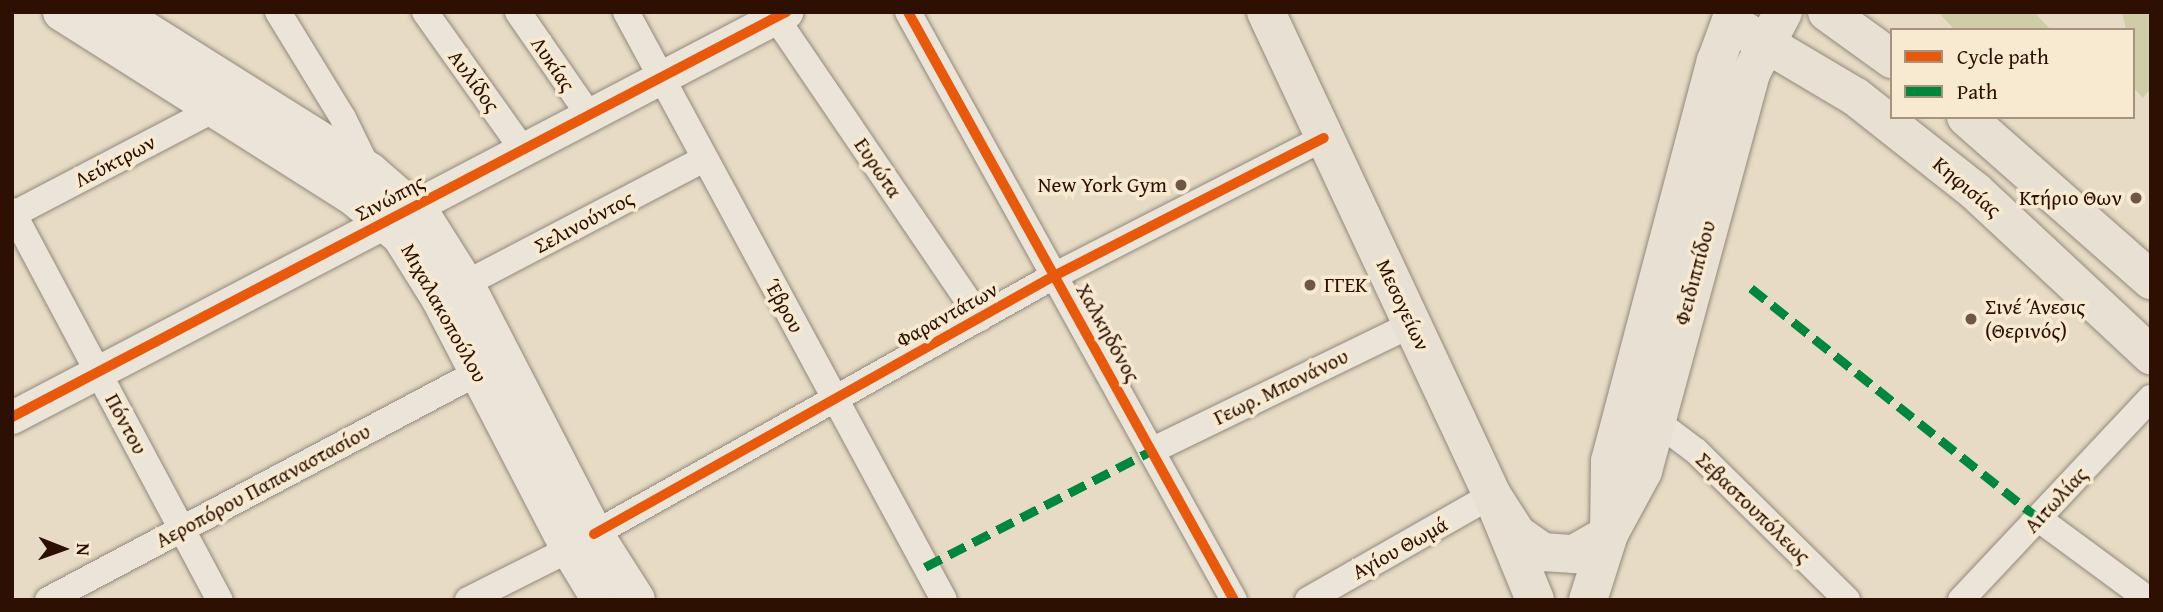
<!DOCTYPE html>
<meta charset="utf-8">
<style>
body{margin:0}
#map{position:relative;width:2163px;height:612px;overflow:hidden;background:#e7dbc5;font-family:"Gentium Book Plus",serif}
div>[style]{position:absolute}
.green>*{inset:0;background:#cecda8}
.roads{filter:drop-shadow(0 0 2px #93897b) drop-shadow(0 0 2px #93897b)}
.minor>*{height:26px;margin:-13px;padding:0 13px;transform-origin:13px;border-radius:13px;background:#eae4d9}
.tertiary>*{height:33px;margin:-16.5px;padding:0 16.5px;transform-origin:16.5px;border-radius:16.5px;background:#eae4d9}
.secondary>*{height:38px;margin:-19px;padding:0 19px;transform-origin:19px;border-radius:19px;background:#eae4d9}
.primary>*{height:38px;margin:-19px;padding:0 19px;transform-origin:19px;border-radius:19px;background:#e7e0d3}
.quiet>*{height:9px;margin-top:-4.5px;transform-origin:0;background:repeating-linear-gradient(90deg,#00873e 0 18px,transparent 0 27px)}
.cycleway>*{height:10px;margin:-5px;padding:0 5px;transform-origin:5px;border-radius:5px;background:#e8590c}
.dots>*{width:19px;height:19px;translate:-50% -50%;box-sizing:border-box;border:4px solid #f8ead0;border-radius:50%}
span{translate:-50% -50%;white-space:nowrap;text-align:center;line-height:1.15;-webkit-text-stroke:7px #f8ead0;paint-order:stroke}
.street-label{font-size:21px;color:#2d1001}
.poi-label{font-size:21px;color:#2d1001}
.right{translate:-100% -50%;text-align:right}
.left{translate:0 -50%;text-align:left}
.frame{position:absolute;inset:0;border:14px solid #2d1001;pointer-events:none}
.legend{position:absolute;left:1890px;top:28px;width:245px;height:91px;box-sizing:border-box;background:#f8ead0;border:2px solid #a7937d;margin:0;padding:9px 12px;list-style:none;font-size:21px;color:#2d1001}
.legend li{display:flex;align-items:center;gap:14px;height:35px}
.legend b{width:35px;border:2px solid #a7937d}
.north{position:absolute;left:28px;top:514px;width:70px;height:70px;-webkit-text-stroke:5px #f8ead0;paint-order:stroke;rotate:91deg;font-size:19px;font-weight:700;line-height:28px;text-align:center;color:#2d1001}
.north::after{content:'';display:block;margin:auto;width:24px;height:32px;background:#2d1001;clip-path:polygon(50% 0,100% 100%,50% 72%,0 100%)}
</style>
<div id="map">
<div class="green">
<div style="clip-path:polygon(1938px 12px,2034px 12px,2051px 30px,1955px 30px)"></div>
<div style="clip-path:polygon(2122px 12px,2151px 12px,2151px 88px,2143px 98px,2133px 87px,2133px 30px,2126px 30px)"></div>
</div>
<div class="roads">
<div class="minor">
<div style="left:278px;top:12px;width:124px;rotate:58.5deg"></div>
<div style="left:343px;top:118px;width:59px;rotate:63.9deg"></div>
<div style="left:425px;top:12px;width:169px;rotate:54.6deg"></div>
<div style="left:518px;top:12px;width:125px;rotate:55.4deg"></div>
<div style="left:626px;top:12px;width:668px;rotate:61.59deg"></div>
<div style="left:908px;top:12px;width:672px;rotate:61deg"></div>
<div style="left:776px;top:18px;width:363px;rotate:55.8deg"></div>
<div style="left:12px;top:211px;width:441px;rotate:61.9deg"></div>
<div style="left:14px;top:214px;width:227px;rotate:-27.6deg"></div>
<div style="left:465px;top:284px;width:267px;rotate:-27.6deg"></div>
<div style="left:1656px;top:421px;width:50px;rotate:36.9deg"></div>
<div style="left:1696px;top:451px;width:212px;rotate:44.6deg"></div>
<div style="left:1151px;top:451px;width:290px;rotate:-25.9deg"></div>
<div style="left:2039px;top:519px;width:137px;rotate:36.4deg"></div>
<div style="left:594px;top:534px;width:527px;rotate:-29.29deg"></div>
<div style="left:1054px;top:276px;width:303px;rotate:-27.1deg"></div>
<div style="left:48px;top:600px;width:487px;rotate:-27.9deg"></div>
<div style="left:468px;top:600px;width:114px;rotate:-26.6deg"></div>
<div style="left:1308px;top:600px;width:212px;rotate:-29.7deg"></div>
<div style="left:1961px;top:600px;width:277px;rotate:-46.8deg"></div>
</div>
<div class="tertiary">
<div style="left:12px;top:417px;width:874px;rotate:-27.62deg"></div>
</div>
<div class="secondary">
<div style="left:62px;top:12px;width:344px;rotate:32.3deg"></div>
<div style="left:353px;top:196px;width:62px;rotate:39.8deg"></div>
<div style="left:401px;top:236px;width:73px;rotate:57.8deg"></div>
<div style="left:440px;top:298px;width:283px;rotate:62.6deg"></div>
<div style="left:570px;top:549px;width:60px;rotate:58.7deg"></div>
<div style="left:116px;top:12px;width:300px;rotate:32.2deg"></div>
<div style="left:370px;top:172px;width:72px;rotate:41deg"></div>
<div style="left:424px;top:219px;width:77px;rotate:57.8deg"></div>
<div style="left:465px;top:284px;width:281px;rotate:62.7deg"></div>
<div style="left:594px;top:534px;width:78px;rotate:57.5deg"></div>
</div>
<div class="primary">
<div style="left:1266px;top:12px;width:533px;rotate:64.92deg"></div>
<div style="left:1492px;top:495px;width:113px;rotate:67.7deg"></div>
<div style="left:1827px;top:12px;width:80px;rotate:35.9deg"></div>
<div style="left:1743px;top:30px;width:131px;rotate:30.7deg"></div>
<div style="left:1856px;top:97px;width:152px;rotate:38.3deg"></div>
<div style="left:1975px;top:191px;width:241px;rotate:43deg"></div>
<div style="left:1966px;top:117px;width:247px;rotate:41.4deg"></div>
<div style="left:1492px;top:495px;width:46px;rotate:57.3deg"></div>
<div style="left:1517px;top:534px;width:32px;rotate:35deg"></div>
<div style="left:1543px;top:552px;width:31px;rotate:4deg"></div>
<div style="left:1574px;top:554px;width:40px;rotate:-29.7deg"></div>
<div style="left:1609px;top:534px;width:72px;rotate:-61.6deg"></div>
<div style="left:1643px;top:471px;width:412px;rotate:-74.8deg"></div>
<div style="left:1751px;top:73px;width:69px;rotate:-62.3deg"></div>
<div style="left:1588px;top:600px;width:69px;rotate:-72.3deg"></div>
<div style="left:1609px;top:534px;width:73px;rotate:-89.2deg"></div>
<div style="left:1610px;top:461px;width:414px;rotate:-75.2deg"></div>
<div style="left:1716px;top:61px;width:52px;rotate:-69.8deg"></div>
</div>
</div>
<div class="quiet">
<div style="left:1751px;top:288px;width:369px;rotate:38.7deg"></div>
<div style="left:925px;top:567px;width:254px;rotate:-27.2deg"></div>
</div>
<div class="cycleway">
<div style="left:908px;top:12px;width:672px;rotate:61deg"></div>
<div style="left:12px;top:417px;width:874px;rotate:-27.62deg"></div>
<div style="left:594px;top:534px;width:527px;rotate:-29.29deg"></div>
<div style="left:1054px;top:276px;width:303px;rotate:-27.1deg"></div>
</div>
<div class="dots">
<div style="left:1181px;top:185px;background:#6e5746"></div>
<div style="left:2136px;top:198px;background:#6e5746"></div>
<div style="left:1310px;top:285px;background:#6e5746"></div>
<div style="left:1971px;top:319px;background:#6e5746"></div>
</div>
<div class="street-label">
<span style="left:553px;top:64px;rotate:56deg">Λυκίας</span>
<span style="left:474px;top:81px;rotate:54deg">Αυλίδος</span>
<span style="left:115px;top:161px;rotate:-28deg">Λεύκτρων</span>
<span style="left:878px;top:168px;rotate:56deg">Ευρώτα</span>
<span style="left:1967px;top:187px;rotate:40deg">Κηφισίας</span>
<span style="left:390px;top:198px;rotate:-28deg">Σινώπης</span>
<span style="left:584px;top:222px;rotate:-28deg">Σελινούντος</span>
<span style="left:1695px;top:273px;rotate:-75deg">Φειδιππίδου</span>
<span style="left:1403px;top:305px;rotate:65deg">Μεσογείων</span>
<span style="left:784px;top:306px;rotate:61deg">Έβρου</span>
<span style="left:444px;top:313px;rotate:61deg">Μιχαλακοπούλου</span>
<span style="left:947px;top:315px;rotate:-29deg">Φαραντάτων</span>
<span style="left:1108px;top:333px;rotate:61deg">Χαλκηδόνος</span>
<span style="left:1281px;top:387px;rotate:-26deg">Γεωρ. Μπονάνου</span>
<span style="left:126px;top:424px;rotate:62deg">Πόντου</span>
<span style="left:263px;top:486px;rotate:-28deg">Αεροπόρου Παπαναστασίου</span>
<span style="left:2056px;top:500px;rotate:-47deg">Αιτωλίας</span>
<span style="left:1753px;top:508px;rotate:44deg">Σεβαστουπόλεως</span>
<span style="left:1400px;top:548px;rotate:-29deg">Αγίου Θωμά</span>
</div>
<div class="poi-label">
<span class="right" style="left:1167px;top:185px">New York Gym</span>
<span class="right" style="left:2122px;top:198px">Κτήριο Θων</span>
<span class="left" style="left:1324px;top:285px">ΓΓΕΚ</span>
<span class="left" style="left:1985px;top:319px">Σινέ Άνεσις<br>(Θερινός)</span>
</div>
<div class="frame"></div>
<ul class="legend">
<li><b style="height:9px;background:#e8590c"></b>Cycle path</li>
<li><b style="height:9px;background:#00873e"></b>Path</li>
</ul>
<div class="north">N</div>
</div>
